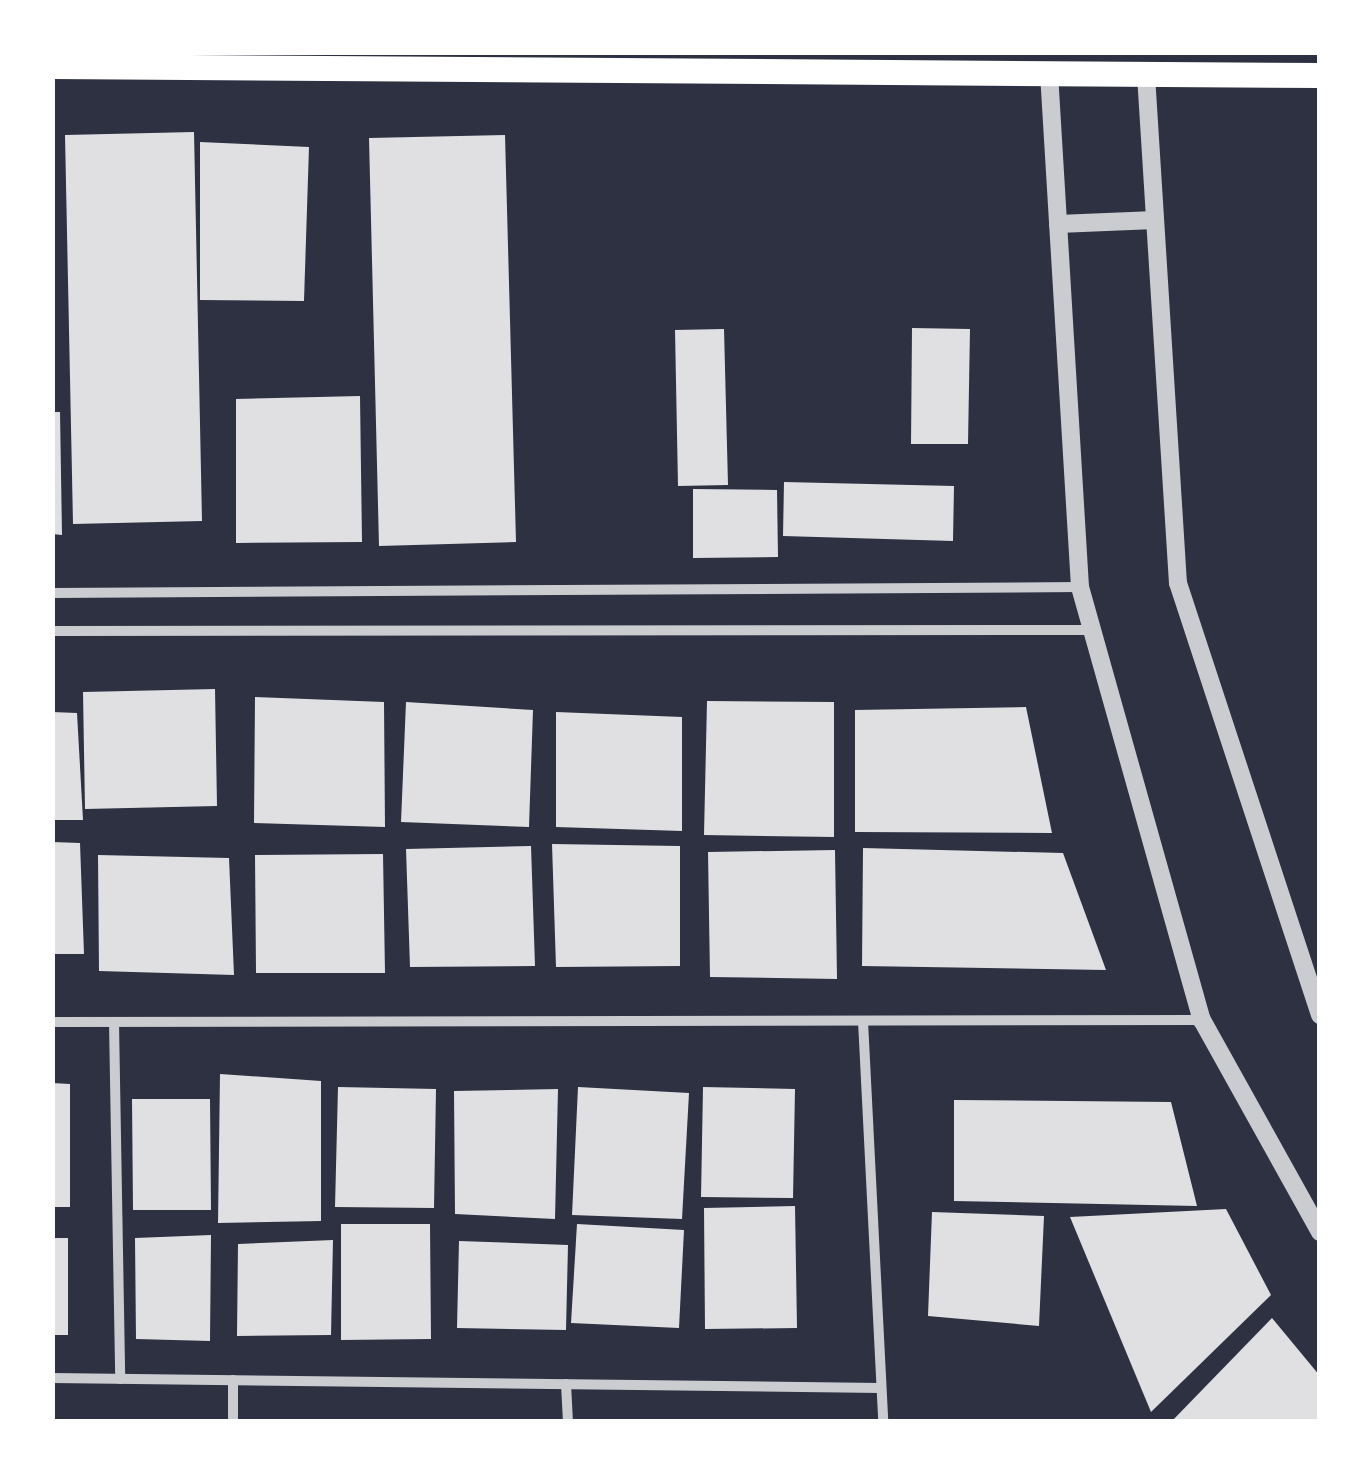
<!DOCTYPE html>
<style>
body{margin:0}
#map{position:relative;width:1372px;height:1474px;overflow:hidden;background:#2d3142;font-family:Poppins,sans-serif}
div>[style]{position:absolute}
.building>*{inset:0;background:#e0e0e3}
.minor>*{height:10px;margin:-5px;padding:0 5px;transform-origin:5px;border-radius:5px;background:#caccd0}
.tertiary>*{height:18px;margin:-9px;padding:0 9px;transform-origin:9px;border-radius:9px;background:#caccd0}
.primary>*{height:25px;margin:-12.5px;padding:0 12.5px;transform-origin:12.5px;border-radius:12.5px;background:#fff}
span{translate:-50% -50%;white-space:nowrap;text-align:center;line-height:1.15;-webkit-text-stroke:10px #fff;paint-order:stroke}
.frame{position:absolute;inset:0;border:55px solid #fff;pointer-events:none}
</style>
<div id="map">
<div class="building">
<div style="clip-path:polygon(194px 132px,202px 521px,73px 524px,65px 135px)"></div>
<div style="clip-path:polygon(505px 135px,516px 542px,379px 546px,369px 138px)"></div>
<div style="clip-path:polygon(200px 142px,309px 147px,304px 301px,200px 300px)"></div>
<div style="clip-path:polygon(912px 328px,970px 329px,968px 444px,911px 444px)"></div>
<div style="clip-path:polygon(724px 329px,728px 485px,678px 486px,675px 330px)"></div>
<div style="clip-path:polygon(360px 396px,362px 542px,236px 543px,236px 399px)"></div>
<div style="clip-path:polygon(52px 412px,60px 412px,62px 535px,52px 534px)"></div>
<div style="clip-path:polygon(784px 482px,954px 486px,953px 541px,783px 536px)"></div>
<div style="clip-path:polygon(693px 489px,777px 490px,778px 557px,693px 558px)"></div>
<div style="clip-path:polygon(215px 689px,217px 806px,85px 809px,83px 692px)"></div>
<div style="clip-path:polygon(255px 697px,384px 702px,385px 827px,254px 823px)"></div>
<div style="clip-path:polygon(707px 701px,834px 702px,834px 837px,704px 835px)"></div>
<div style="clip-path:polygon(406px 702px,533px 710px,529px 827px,401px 822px)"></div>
<div style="clip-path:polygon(1026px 707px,1052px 833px,855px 832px,855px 710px)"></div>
<div style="clip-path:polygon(52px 712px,77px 713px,83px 820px,52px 820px)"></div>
<div style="clip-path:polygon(556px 712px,682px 717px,682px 831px,556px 827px)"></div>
<div style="clip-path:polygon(52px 842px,80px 843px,84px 954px,52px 954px)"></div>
<div style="clip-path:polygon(552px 844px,680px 846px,680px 966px,556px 967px)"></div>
<div style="clip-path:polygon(531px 846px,535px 966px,410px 967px,406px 849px)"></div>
<div style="clip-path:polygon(863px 848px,1063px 853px,1106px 970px,862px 966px)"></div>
<div style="clip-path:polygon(835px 850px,837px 979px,710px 977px,708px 852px)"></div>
<div style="clip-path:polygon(383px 854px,385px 973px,256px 973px,255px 855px)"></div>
<div style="clip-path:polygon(98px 855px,229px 858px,234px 975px,99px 971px)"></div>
<div style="clip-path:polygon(220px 1074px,321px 1081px,321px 1221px,218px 1223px)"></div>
<div style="clip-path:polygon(52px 1083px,70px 1084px,70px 1207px,52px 1207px)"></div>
<div style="clip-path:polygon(338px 1087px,436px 1089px,434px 1208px,335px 1207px)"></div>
<div style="clip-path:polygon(578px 1087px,689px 1093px,682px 1219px,572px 1215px)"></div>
<div style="clip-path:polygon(703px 1087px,795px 1089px,793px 1198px,701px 1197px)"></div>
<div style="clip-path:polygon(558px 1089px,555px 1219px,455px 1214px,454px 1091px)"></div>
<div style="clip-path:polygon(132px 1099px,210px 1099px,211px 1210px,133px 1210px)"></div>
<div style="clip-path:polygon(954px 1100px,1171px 1102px,1197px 1206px,954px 1201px)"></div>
<div style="clip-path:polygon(795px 1206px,797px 1328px,705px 1329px,704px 1208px)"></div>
<div style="clip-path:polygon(1226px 1209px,1271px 1295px,1151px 1412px,1070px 1217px)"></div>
<div style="clip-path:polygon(932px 1212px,1044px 1216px,1039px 1326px,928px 1316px)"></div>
<div style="clip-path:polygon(341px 1224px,430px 1224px,431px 1339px,341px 1340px)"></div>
<div style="clip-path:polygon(577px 1224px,684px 1230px,679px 1328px,571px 1323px)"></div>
<div style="clip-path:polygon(211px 1235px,210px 1341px,136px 1339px,135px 1238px)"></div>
<div style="clip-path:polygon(52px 1238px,68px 1238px,68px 1335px,52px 1335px)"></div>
<div style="clip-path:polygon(333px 1240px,331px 1335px,237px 1336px,238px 1244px)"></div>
<div style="clip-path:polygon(459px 1241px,568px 1245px,566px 1330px,457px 1328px)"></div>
<div style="clip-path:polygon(1272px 1318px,1320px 1376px,1320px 1422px,1171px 1422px)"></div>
</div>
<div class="minor">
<div style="left:52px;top:593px;width:1028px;rotate:-0.33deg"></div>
<div style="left:52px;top:631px;width:1040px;rotate:-0.06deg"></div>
<div style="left:863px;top:1021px;width:401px;rotate:87.1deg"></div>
<div style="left:52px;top:1022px;width:1150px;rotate:-0.1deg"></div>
<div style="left:114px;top:1022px;width:357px;rotate:89deg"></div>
<div style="left:52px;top:1378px;width:829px;rotate:0.69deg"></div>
<div style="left:233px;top:1380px;width:42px;rotate:90deg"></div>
<div style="left:566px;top:1384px;width:38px;rotate:87deg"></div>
</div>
<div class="tertiary">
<div style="left:1049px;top:73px;width:515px;rotate:86.55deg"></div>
<div style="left:1080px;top:587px;width:450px;rotate:74.3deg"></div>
<div style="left:1202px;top:1020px;width:243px;rotate:60.9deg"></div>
<div style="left:1146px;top:75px;width:509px;rotate:86.4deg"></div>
<div style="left:1178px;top:583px;width:455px;rotate:71.8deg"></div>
<div style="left:1058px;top:224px;width:97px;rotate:-2.4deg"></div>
</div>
<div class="primary">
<div style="left:52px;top:66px;width:1268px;rotate:0.41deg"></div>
</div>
<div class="frame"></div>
</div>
